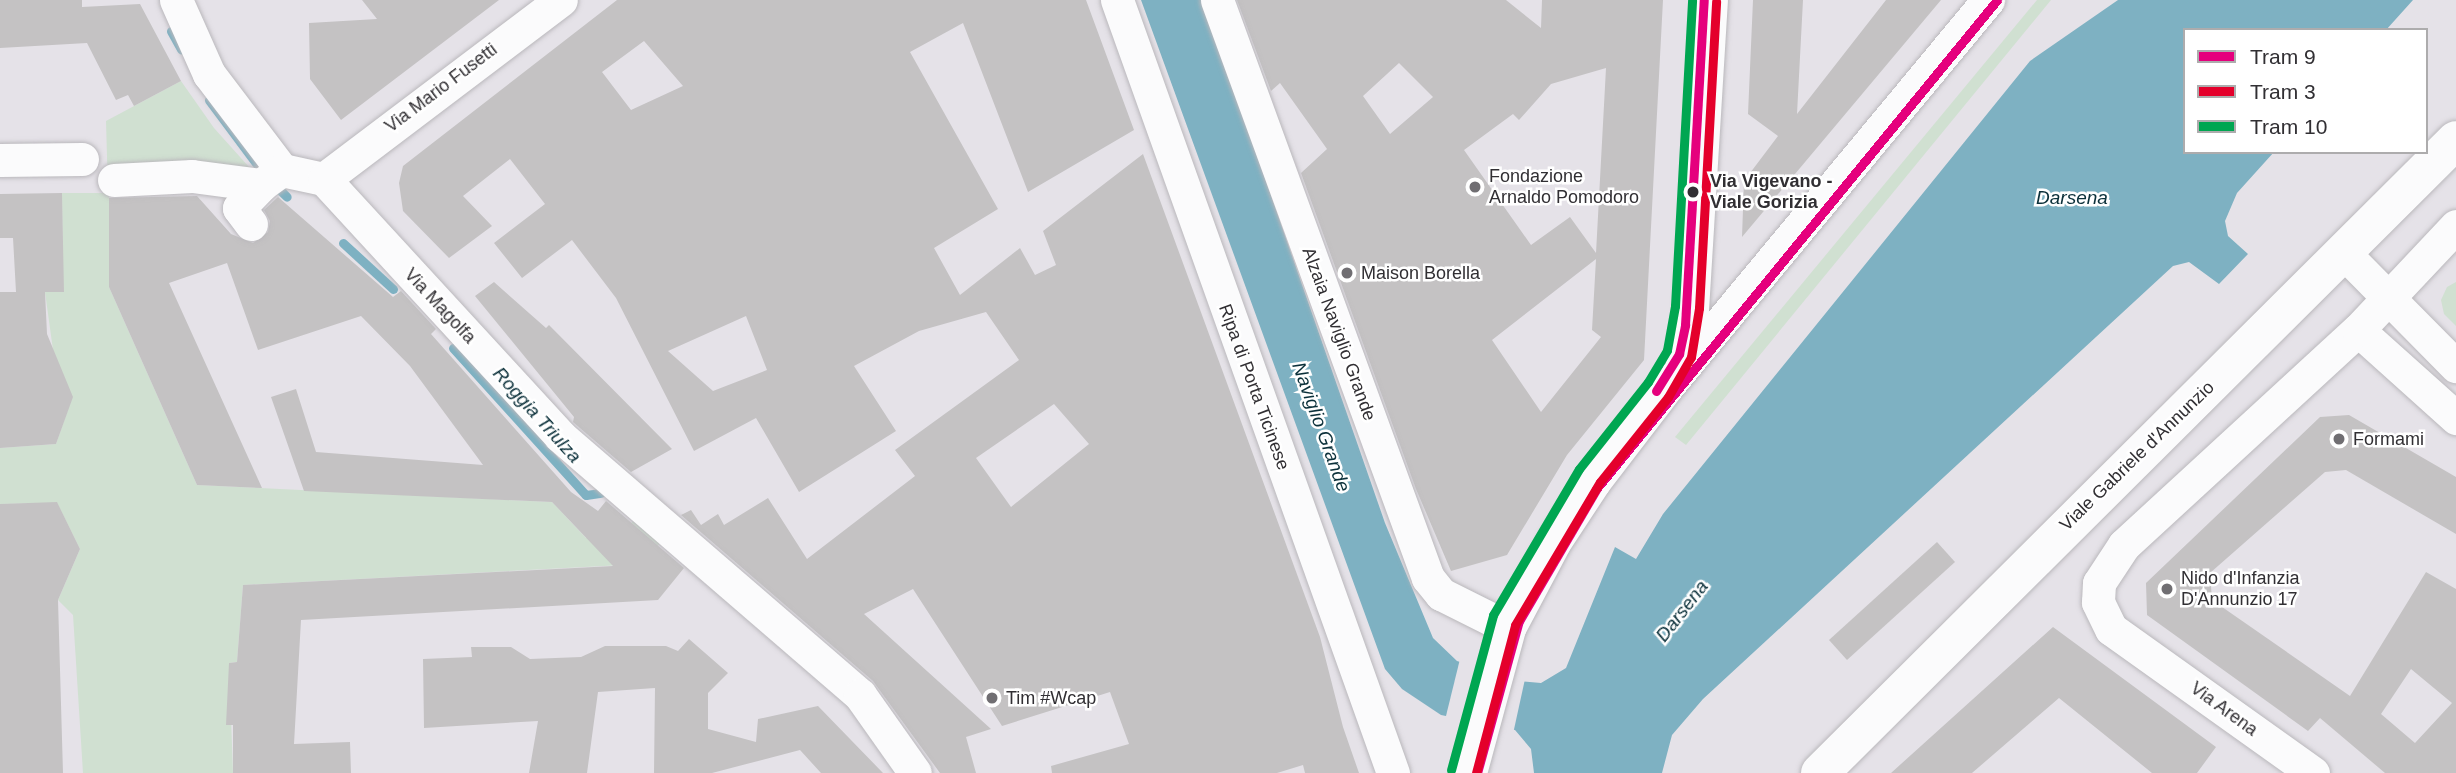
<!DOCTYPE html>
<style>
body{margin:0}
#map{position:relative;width:2456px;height:773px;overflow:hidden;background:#e5e2e8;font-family:Helvetica,sans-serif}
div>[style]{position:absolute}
.green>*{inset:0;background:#d0e0d1}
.water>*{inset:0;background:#7eb1c2}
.pier>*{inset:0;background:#e5e2e8}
.stream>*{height:9px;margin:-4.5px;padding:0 4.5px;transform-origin:4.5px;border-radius:4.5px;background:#7eb1c2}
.building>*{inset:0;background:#c4c2c3}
.roads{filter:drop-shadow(0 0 2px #bab8bc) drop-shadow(0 0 2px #bab8bc)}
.minor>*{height:33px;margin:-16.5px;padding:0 16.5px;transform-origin:16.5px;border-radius:16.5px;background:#fbfbfc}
.major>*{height:38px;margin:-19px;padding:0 19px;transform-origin:19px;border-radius:19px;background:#fbfbfc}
.tram-1>*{height:9px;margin:-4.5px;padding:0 4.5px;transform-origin:4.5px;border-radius:4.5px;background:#e5007d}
.tram-2>*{height:9px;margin:-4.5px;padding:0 4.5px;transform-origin:4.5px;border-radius:4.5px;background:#e4002b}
.tram-3>*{height:9px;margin:-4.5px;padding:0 4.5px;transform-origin:4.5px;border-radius:4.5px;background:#00a651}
.dots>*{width:19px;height:19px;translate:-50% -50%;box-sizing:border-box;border:4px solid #fff;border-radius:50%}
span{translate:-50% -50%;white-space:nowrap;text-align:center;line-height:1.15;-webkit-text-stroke:5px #fff;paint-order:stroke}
.street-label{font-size:18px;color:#312f33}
.poi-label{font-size:18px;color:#312f33}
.left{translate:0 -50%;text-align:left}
.stop-label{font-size:18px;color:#312f33;font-weight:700}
.water-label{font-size:19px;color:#0b303a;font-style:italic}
.legend{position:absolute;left:2183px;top:28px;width:245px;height:126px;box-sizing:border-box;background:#fff;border:2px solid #adacad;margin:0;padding:9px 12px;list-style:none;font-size:21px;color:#312f33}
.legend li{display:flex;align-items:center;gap:14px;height:35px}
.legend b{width:35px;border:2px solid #adacad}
</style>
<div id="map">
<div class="green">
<div style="clip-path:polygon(2037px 0,2051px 0,1686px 445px,1675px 437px)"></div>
<div style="clip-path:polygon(181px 81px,214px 128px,258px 177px,109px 193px,109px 287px,197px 485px,552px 502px,586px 538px,620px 536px,634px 520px,661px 542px,642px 564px,243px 585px,237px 662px,229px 663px,233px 773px,83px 773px,73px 615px,58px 600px,80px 549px,57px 503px,0 504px,0 448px,56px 444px,72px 398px,53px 350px,45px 292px,63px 292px,62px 193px,108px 193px,106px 121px)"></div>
<div style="clip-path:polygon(2456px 282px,2456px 326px,2444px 314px,2441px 300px,2447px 287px)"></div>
</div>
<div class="water">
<div style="clip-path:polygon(1141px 0,1203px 0,1385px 523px,1433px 638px,1457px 661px,1519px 681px,1541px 683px,1566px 668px,1615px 547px,1636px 559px,1663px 514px,2030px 61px,2118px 0,2413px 0,2386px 30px,2185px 30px,2185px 152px,2274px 152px,2237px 193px,2225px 221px,2228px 236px,2248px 254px,2219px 284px,2189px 262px,2173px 266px,1703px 699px,1672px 735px,1662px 773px,1534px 773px,1531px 749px,1515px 730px,1441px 715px,1402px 689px,1385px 669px)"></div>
</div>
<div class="pier">
<div style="clip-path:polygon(1460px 659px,1525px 679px,1513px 734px,1445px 720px)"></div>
</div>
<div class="stream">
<div style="left:171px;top:31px;width:21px;rotate:61deg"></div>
<div style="left:209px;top:100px;width:89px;rotate:53.3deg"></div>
<div style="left:281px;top:191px;width:8px;rotate:45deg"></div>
<div style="left:343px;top:243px;width:68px;rotate:42.6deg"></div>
<div style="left:453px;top:348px;width:198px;rotate:47.9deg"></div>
<div style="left:586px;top:495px;width:15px;rotate:-8deg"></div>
</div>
<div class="building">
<div style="clip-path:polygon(0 0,82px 0,82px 7px,140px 4px,181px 81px,134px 106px,128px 95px,116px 100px,87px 43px,0 48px)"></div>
<div style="clip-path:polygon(362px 0,499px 0,341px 120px,310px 79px,309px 23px,377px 19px)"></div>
<div style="clip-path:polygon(evenodd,617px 0,1086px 0,1134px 130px,1028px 192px,963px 23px,910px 52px,998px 209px,934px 248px,960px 295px,1020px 248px,1035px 275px,1056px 265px,1043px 231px,1143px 154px,1320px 637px,1343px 727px,1359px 773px,1305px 773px,1303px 765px,1277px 773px,1052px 773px,1051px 766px,1129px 744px,1110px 692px,1002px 726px,913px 589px,864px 614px,991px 729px,966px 737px,976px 773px,940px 773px,873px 681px,681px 515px,691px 510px,701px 525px,718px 514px,724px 525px,768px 498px,807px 559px,915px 476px,895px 450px,1019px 360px,986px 312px,919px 331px,854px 366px,896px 431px,799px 492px,756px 418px,694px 451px,616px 298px,572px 240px,522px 278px,494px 243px,545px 204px,510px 159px,463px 196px,492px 226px,449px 258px,403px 211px,399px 183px,403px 166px,617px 0,644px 41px,683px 86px,631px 110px,602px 72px,644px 41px,617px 0,746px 316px,767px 370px,713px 391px,668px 351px,746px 316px,617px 0,1054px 404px,1089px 444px,1011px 507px,976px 458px,1054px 404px)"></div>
<div style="clip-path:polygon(evenodd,1237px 0,1506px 0,1541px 28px,1542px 0,1663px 0,1644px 360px,1567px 455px,1507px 555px,1451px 571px,1416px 489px,1301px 173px,1327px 149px,1280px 83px,1271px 91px,1237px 0,1399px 63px,1433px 97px,1390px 134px,1363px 96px,1399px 63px,1237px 0,1606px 68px,1596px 253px,1570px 217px,1531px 245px,1464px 150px,1513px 114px,1519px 120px,1551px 84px,1606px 68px,1237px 0,1596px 259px,1592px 330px,1601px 337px,1541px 412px,1492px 340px,1596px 259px)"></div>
<div style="clip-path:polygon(1753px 0,1803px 0,1797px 114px,1886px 0,1941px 0,1742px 237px,1744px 181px,1778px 136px,1748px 114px)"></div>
<div style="clip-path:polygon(62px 193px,64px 292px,45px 292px,47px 334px,73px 397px,56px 444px,0 448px,0 292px,16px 292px,13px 238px,0 238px,0 194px)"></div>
<div style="clip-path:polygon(197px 196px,231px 234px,253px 243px,268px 232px,270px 221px,264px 210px,278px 197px,393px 297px,401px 291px,436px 329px,431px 334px,571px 492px,598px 511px,606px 501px,684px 568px,658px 600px,301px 620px,294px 744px,350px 742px,351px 773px,233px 773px,233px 725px,226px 725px,229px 663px,237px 662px,243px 585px,613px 566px,552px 502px,304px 491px,271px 397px,296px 389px,316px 452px,483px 465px,410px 366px,361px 316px,258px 350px,227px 263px,169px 283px,262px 488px,197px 485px,109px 287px,109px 198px)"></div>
<div style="clip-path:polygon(494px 282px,546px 328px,549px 325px,672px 449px,631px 472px,573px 422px,574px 417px,475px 296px)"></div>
<div style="clip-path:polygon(evenodd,2349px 415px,2456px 477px,2456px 534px,2346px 470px,2325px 472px,2210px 573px,2212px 600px,2350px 696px,2426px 572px,2456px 589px,2456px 773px,2385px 773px,2320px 718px,2308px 731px,2147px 615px,2146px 583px,2320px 417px,2349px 415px,2411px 669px,2452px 703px,2415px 743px,2381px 714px,2411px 669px)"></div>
<div style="clip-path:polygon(57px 502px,80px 549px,58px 600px,63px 773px,0 773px,0 504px)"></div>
<div style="clip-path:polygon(1937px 542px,1955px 562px,1847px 660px,1829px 640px)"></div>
<div style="clip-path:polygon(2053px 627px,2216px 747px,2197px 773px,2152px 773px,2059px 698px,1972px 773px,1891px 773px)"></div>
<div style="clip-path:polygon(689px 639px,728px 673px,708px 693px,708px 729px,756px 742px,758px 719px,818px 706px,883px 773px,821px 773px,800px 750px,712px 773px,654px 773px,655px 688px,598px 692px,587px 773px,529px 773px,538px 721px,424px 728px,423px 659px,472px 657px,471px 647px,511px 647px,530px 659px,581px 657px,605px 646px,666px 646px,678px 651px)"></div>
</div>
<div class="roads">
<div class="minor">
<div style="left:176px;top:0;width:81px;rotate:66deg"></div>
<div style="left:209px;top:74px;width:121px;rotate:52.8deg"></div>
<div style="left:282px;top:170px;width:43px;rotate:12.1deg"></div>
<div style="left:324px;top:179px;width:349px;rotate:47.4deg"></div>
<div style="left:560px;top:436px;width:396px;rotate:40.8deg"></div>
<div style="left:860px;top:695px;width:95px;rotate:54.8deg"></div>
<div style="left:1117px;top:0;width:821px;rotate:70.35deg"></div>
<div style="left:1217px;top:0;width:615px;rotate:69.95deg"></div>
<div style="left:1428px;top:578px;width:21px;rotate:51deg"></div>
<div style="left:1441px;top:594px;width:76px;rotate:26.6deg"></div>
<div style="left:0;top:160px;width:82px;rotate:-0.7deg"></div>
<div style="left:324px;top:179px;width:297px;rotate:-37.1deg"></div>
<div style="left:114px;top:180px;width:78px;rotate:-2.9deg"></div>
<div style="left:192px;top:176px;width:70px;rotate:7.4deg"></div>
<div style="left:261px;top:185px;width:26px;rotate:-36deg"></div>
<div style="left:251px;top:224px;width:20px;rotate:-127deg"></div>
<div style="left:239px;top:208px;width:32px;rotate:-46deg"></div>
<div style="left:2345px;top:254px;width:158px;rotate:45.3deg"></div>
<div style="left:2358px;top:330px;width:132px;rotate:41.9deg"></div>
<div style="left:1681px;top:368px;width:43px;rotate:-76.6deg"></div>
<div style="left:1691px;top:326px;width:327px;rotate:-86.5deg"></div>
<div style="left:1470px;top:773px;width:150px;rotate:-74.9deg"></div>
<div style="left:1509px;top:628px;width:96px;rotate:-62.1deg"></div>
<div style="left:1554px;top:543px;width:73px;rotate:-56.7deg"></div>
<div style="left:1594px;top:482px;width:120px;rotate:-52.5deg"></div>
<div style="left:1667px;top:387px;width:503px;rotate:-50.33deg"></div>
<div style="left:2313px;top:773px;width:248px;rotate:-144.5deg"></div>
<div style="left:2111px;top:629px;width:30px;rotate:-116deg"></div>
<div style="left:2098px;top:602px;width:19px;rotate:-87deg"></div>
<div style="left:2099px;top:583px;width:45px;rotate:-56.7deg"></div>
<div style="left:2124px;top:545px;width:318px;rotate:-42.6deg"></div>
<div style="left:2358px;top:330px;width:143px;rotate:-46.7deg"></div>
</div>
<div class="major">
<div style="left:1820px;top:773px;width:897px;rotate:-44.86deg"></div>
</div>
</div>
<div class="tram-1">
<div style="left:1656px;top:391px;width:44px;rotate:-58.1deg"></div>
<div style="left:1679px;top:354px;width:30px;rotate:-78deg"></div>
<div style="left:1685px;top:325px;width:326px;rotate:-86.7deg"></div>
<div style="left:1477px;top:773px;width:158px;rotate:-74.6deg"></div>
<div style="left:1519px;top:621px;width:154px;rotate:-59.6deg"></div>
<div style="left:1597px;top:488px;width:631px;rotate:-50.66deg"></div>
</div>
<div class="tram-2">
<div style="left:1476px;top:773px;width:153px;rotate:-75.2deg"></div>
<div style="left:1515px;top:625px;width:166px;rotate:-59.3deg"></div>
<div style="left:1600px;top:482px;width:109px;rotate:-51.3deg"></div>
<div style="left:1668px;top:397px;width:46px;rotate:-60.1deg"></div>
<div style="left:1691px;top:357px;width:50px;rotate:-80.7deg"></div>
<div style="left:1699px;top:308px;width:307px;rotate:-86.8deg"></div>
</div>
<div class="tram-3">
<div style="left:1451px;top:770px;width:161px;rotate:-74.8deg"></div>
<div style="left:1493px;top:615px;width:169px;rotate:-59.5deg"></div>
<div style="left:1579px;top:469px;width:111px;rotate:-51.6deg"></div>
<div style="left:1648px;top:382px;width:37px;rotate:-59deg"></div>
<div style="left:1667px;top:350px;width:45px;rotate:-79.7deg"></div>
<div style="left:1675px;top:306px;width:306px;rotate:-86.8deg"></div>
</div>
<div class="dots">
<div style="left:1475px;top:187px;background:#706e72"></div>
<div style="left:1693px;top:192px;background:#312f33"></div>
<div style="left:1347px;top:273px;background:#706e72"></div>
<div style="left:2339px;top:439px;background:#706e72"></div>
<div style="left:2167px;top:589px;background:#706e72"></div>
<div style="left:992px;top:698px;background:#706e72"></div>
</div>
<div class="street-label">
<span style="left:441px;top:88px;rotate:-37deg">Via Mario Fusetti</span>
<span style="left:440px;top:306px;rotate:47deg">Via Magolfa</span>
<span style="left:1339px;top:334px;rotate:70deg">Alzaia Naviglio Grande</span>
<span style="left:1254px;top:387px;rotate:70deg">Ripa di Porta Ticinese</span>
<span style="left:2137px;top:456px;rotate:-44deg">Viale Gabriele d'Annunzio</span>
<span style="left:2224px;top:709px;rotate:36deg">Via Arena</span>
</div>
<div class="poi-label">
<span class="left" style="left:1489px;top:187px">Fondazione<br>Arnaldo Pomodoro</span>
<span class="left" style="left:1361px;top:273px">Maison Borella</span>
<span class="left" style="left:2353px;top:439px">Formami</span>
<span class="left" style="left:2181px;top:589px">Nido d'Infanzia<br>D'Annunzio 17</span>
<span class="left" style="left:1006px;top:698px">Tim #Wcap</span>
</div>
<div class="stop-label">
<span class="left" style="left:1710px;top:192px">Via Vigevano -<br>Viale Gorizia</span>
</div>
<div class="water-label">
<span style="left:2072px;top:198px">Darsena</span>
<span style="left:537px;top:415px;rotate:48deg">Roggia Triulza</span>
<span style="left:1321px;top:427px;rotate:70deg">Naviglio Grande</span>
<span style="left:1682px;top:611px;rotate:-52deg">Darsena</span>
</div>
<ul class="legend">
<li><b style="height:9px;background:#e5007d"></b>Tram 9</li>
<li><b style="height:9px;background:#e4002b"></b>Tram 3</li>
<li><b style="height:9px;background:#00a651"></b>Tram 10</li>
</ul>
</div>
